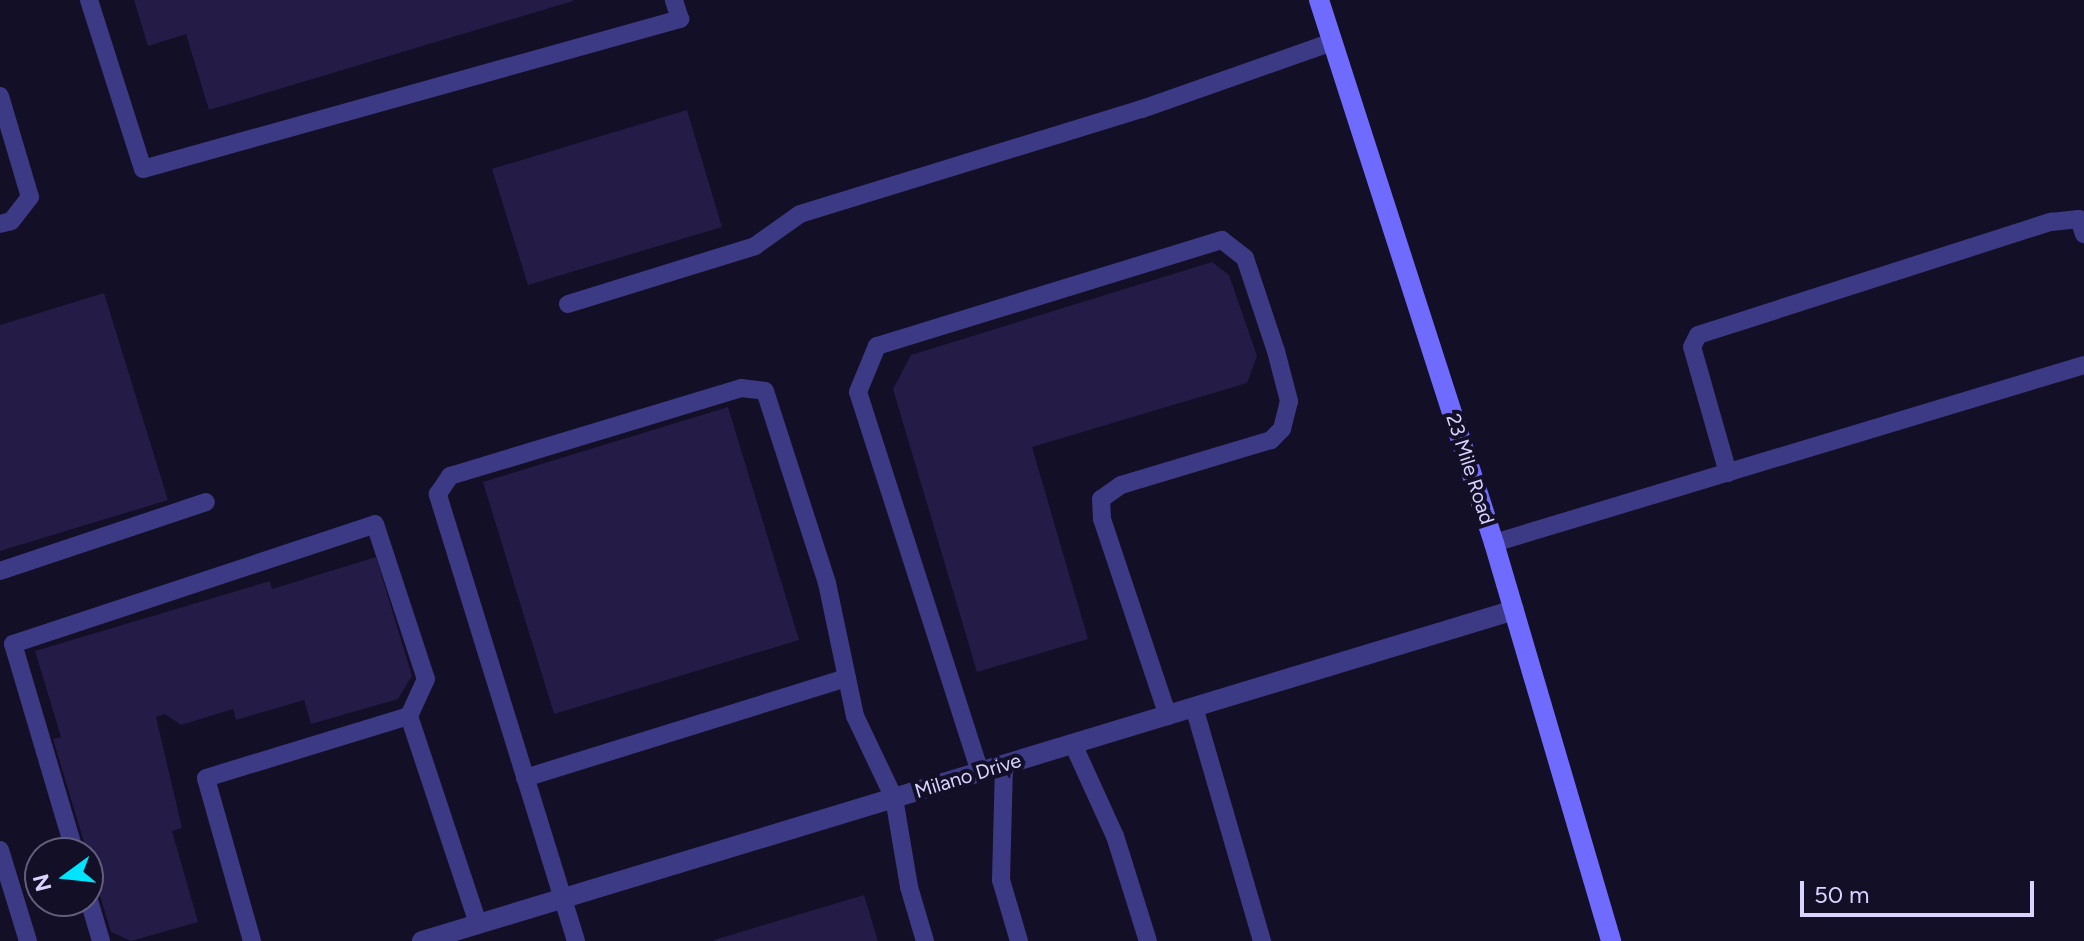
<!DOCTYPE html>
<style>
body{margin:0}
#map{position:relative;width:2084px;height:941px;overflow:hidden;background:#130f26;font-family:Figtree,sans-serif}
div>[style]{position:absolute}
.building>*{inset:0;background:#241b47}
.service>*{height:18px;margin:-9px;padding:0 9px;transform-origin:9px;border-radius:9px;background:#3d3a85}
.minor>*{height:20px;margin:-10px;padding:0 10px;transform-origin:10px;border-radius:10px;background:#3d3a85}
.secondary>*{height:20px;margin:-10px;padding:0 10px;transform-origin:10px;border-radius:10px;background:#6f6bff}
span{translate:-50% -50%;white-space:nowrap;text-align:center;line-height:1.15;-webkit-text-stroke:8px #130f26;paint-order:stroke}
.street-label{font-size:20px;color:#d9d4ff}
.north{position:absolute;left:24px;top:837px;width:80px;height:80px;box-sizing:border-box;background:#130f26;border:2px solid #625e7d;border-radius:50%;rotate:255deg;font-size:22px;font-weight:700;line-height:32px;text-align:center;color:#d9d4ff}
.north::after{content:'';display:block;margin:auto;width:28px;height:36px;background:#00e5ff;clip-path:polygon(50% 0,100% 100%,50% 72%,0 100%)}
.scale{position:absolute;left:1800px;top:881px;width:234px;height:36px;box-sizing:border-box;border:4px solid #d9d4ff;border-top:0;padding-left:10px;font-size:24px;line-height:28px;white-space:nowrap;color:#d9d4ff;-webkit-text-stroke:6px #130f26;paint-order:stroke}
</style>
<div id="map">
<div class="building">
<div style="clip-path:polygon(134px 0,573px 0,573px 1px,209px 110px,186px 34px,148px 46px)"></div>
<div style="clip-path:polygon(687px 110px,722px 227px,528px 285px,492px 169px)"></div>
<div style="clip-path:polygon(1212px 262px,1229px 275px,1257px 356px,1247px 383px,1032px 447px,1088px 639px,977px 672px,893px 389px,911px 355px)"></div>
<div style="clip-path:polygon(104px 293px,168px 500px,0 551px,0 325px)"></div>
<div style="clip-path:polygon(728px 407px,799px 640px,554px 714px,483px 482px)"></div>
<div style="clip-path:polygon(376px 557px,412px 676px,398px 699px,311px 724px,304px 700px,236px 720px,233px 709px,181px 725px,165px 714px,156px 717px,182px 828px,172px 831px,198px 922px,131px 941px,111px 932px,53px 739px,61px 737px,35px 651px,270px 581px,272px 589px)"></div>
<div style="clip-path:polygon(864px 895px,878px 941px,714px 941px,714px 940px)"></div>
</div>
<div class="service">
<div style="left:89px;top:0;width:177px;rotate:72.3deg"></div>
<div style="left:143px;top:169px;width:558px;rotate:-15.61deg"></div>
<div style="left:680px;top:19px;width:20px;rotate:-108deg"></div>
<div style="left:0;top:96px;width:105px;rotate:73.5deg"></div>
<div style="left:30px;top:197px;width:31px;rotate:128deg"></div>
<div style="left:11px;top:221px;width:11px;rotate:165deg"></div>
<div style="left:568px;top:304px;width:196px;rotate:-17.2deg"></div>
<div style="left:755px;top:246px;width:55px;rotate:-35.4deg"></div>
<div style="left:800px;top:214px;width:358px;rotate:-17.1deg"></div>
<div style="left:1142px;top:109px;width:201px;rotate:-19.4deg"></div>
<div style="left:1728px;top:473px;width:131px;rotate:-105.9deg"></div>
<div style="left:1692px;top:347px;width:13px;rotate:-63deg"></div>
<div style="left:1698px;top:335px;width:371px;rotate:-17.8deg"></div>
<div style="left:2051px;top:222px;width:28px;rotate:-6deg"></div>
<div style="left:2079px;top:219px;width:16px;rotate:72deg"></div>
<div style="left:1494px;top:543px;width:616px;rotate:-16.79deg"></div>
<div style="left:0;top:571px;width:217px;rotate:-18.5deg"></div>
<div style="left:1194px;top:707px;width:244px;rotate:73.8deg"></div>
<div style="left:1073px;top:744px;width:101px;rotate:65.5deg"></div>
<div style="left:1115px;top:836px;width:110px;rotate:72.6deg"></div>
<div style="left:1004px;top:765px;width:115px;rotate:91.5deg"></div>
<div style="left:1001px;top:880px;width:64px;rotate:73.6deg"></div>
<div style="left:980px;top:772px;width:399px;rotate:-107.8deg"></div>
<div style="left:858px;top:392px;width:50px;rotate:-67.6deg"></div>
<div style="left:877px;top:346px;width:361px;rotate:-17.1deg"></div>
<div style="left:1222px;top:240px;width:29px;rotate:38deg"></div>
<div style="left:1245px;top:258px;width:98px;rotate:71.6deg"></div>
<div style="left:1276px;top:351px;width:52px;rotate:75.4deg"></div>
<div style="left:1289px;top:401px;width:29px;rotate:104deg"></div>
<div style="left:1282px;top:429px;width:16px;rotate:135deg"></div>
<div style="left:1271px;top:440px;width:157px;rotate:163.3deg"></div>
<div style="left:1121px;top:485px;width:24px;rotate:145deg"></div>
<div style="left:1101px;top:499px;width:20px;rotate:87deg"></div>
<div style="left:1102px;top:519px;width:208px;rotate:71.5deg"></div>
<div style="left:525px;top:778px;width:337px;rotate:-17.3deg"></div>
<div style="left:0;top:850px;width:95px;rotate:72.9deg"></div>
<div style="left:75px;top:853px;width:218px;rotate:-106.5deg"></div>
<div style="left:13px;top:644px;width:381px;rotate:-18.3deg"></div>
<div style="left:375px;top:524px;width:163px;rotate:71.8deg"></div>
<div style="left:426px;top:679px;width:41px;rotate:114.7deg"></div>
<div style="left:409px;top:716px;width:219px;rotate:71.6deg"></div>
<div style="left:88px;top:897px;width:46px;rotate:73.5deg"></div>
<div style="left:252px;top:941px;width:169px;rotate:-105.8deg"></div>
<div style="left:206px;top:778px;width:212px;rotate:-17deg"></div>
<div style="left:576px;top:941px;width:468px;rotate:-107.2deg"></div>
<div style="left:438px;top:494px;width:22px;rotate:-56deg"></div>
<div style="left:450px;top:476px;width:304px;rotate:-16.8deg"></div>
<div style="left:741px;top:388px;width:24px;rotate:7deg"></div>
<div style="left:765px;top:391px;width:202px;rotate:72.1deg"></div>
<div style="left:827px;top:583px;width:136px;rotate:78.1deg"></div>
<div style="left:855px;top:716px;width:91px;rotate:64.6deg"></div>
<div style="left:894px;top:798px;width:90px;rotate:80.4deg"></div>
<div style="left:909px;top:887px;width:56px;rotate:73.5deg"></div>
</div>
<div class="minor">
<div style="left:422px;top:941px;width:1141px;rotate:-16.86deg"></div>
</div>
<div class="secondary">
<div style="left:1319px;top:0;width:571px;rotate:72.14deg"></div>
<div style="left:1494px;top:543px;width:415px;rotate:73.6deg"></div>
</div>
<div class="street-label">
<span style="left:1470px;top:469px;rotate:72deg">23 Mile Road</span>
<span style="left:968px;top:776px;rotate:-17deg">Milano Drive</span>
</div>
<div class="north">N</div>
<div class="scale">50 m</div>
</div>
